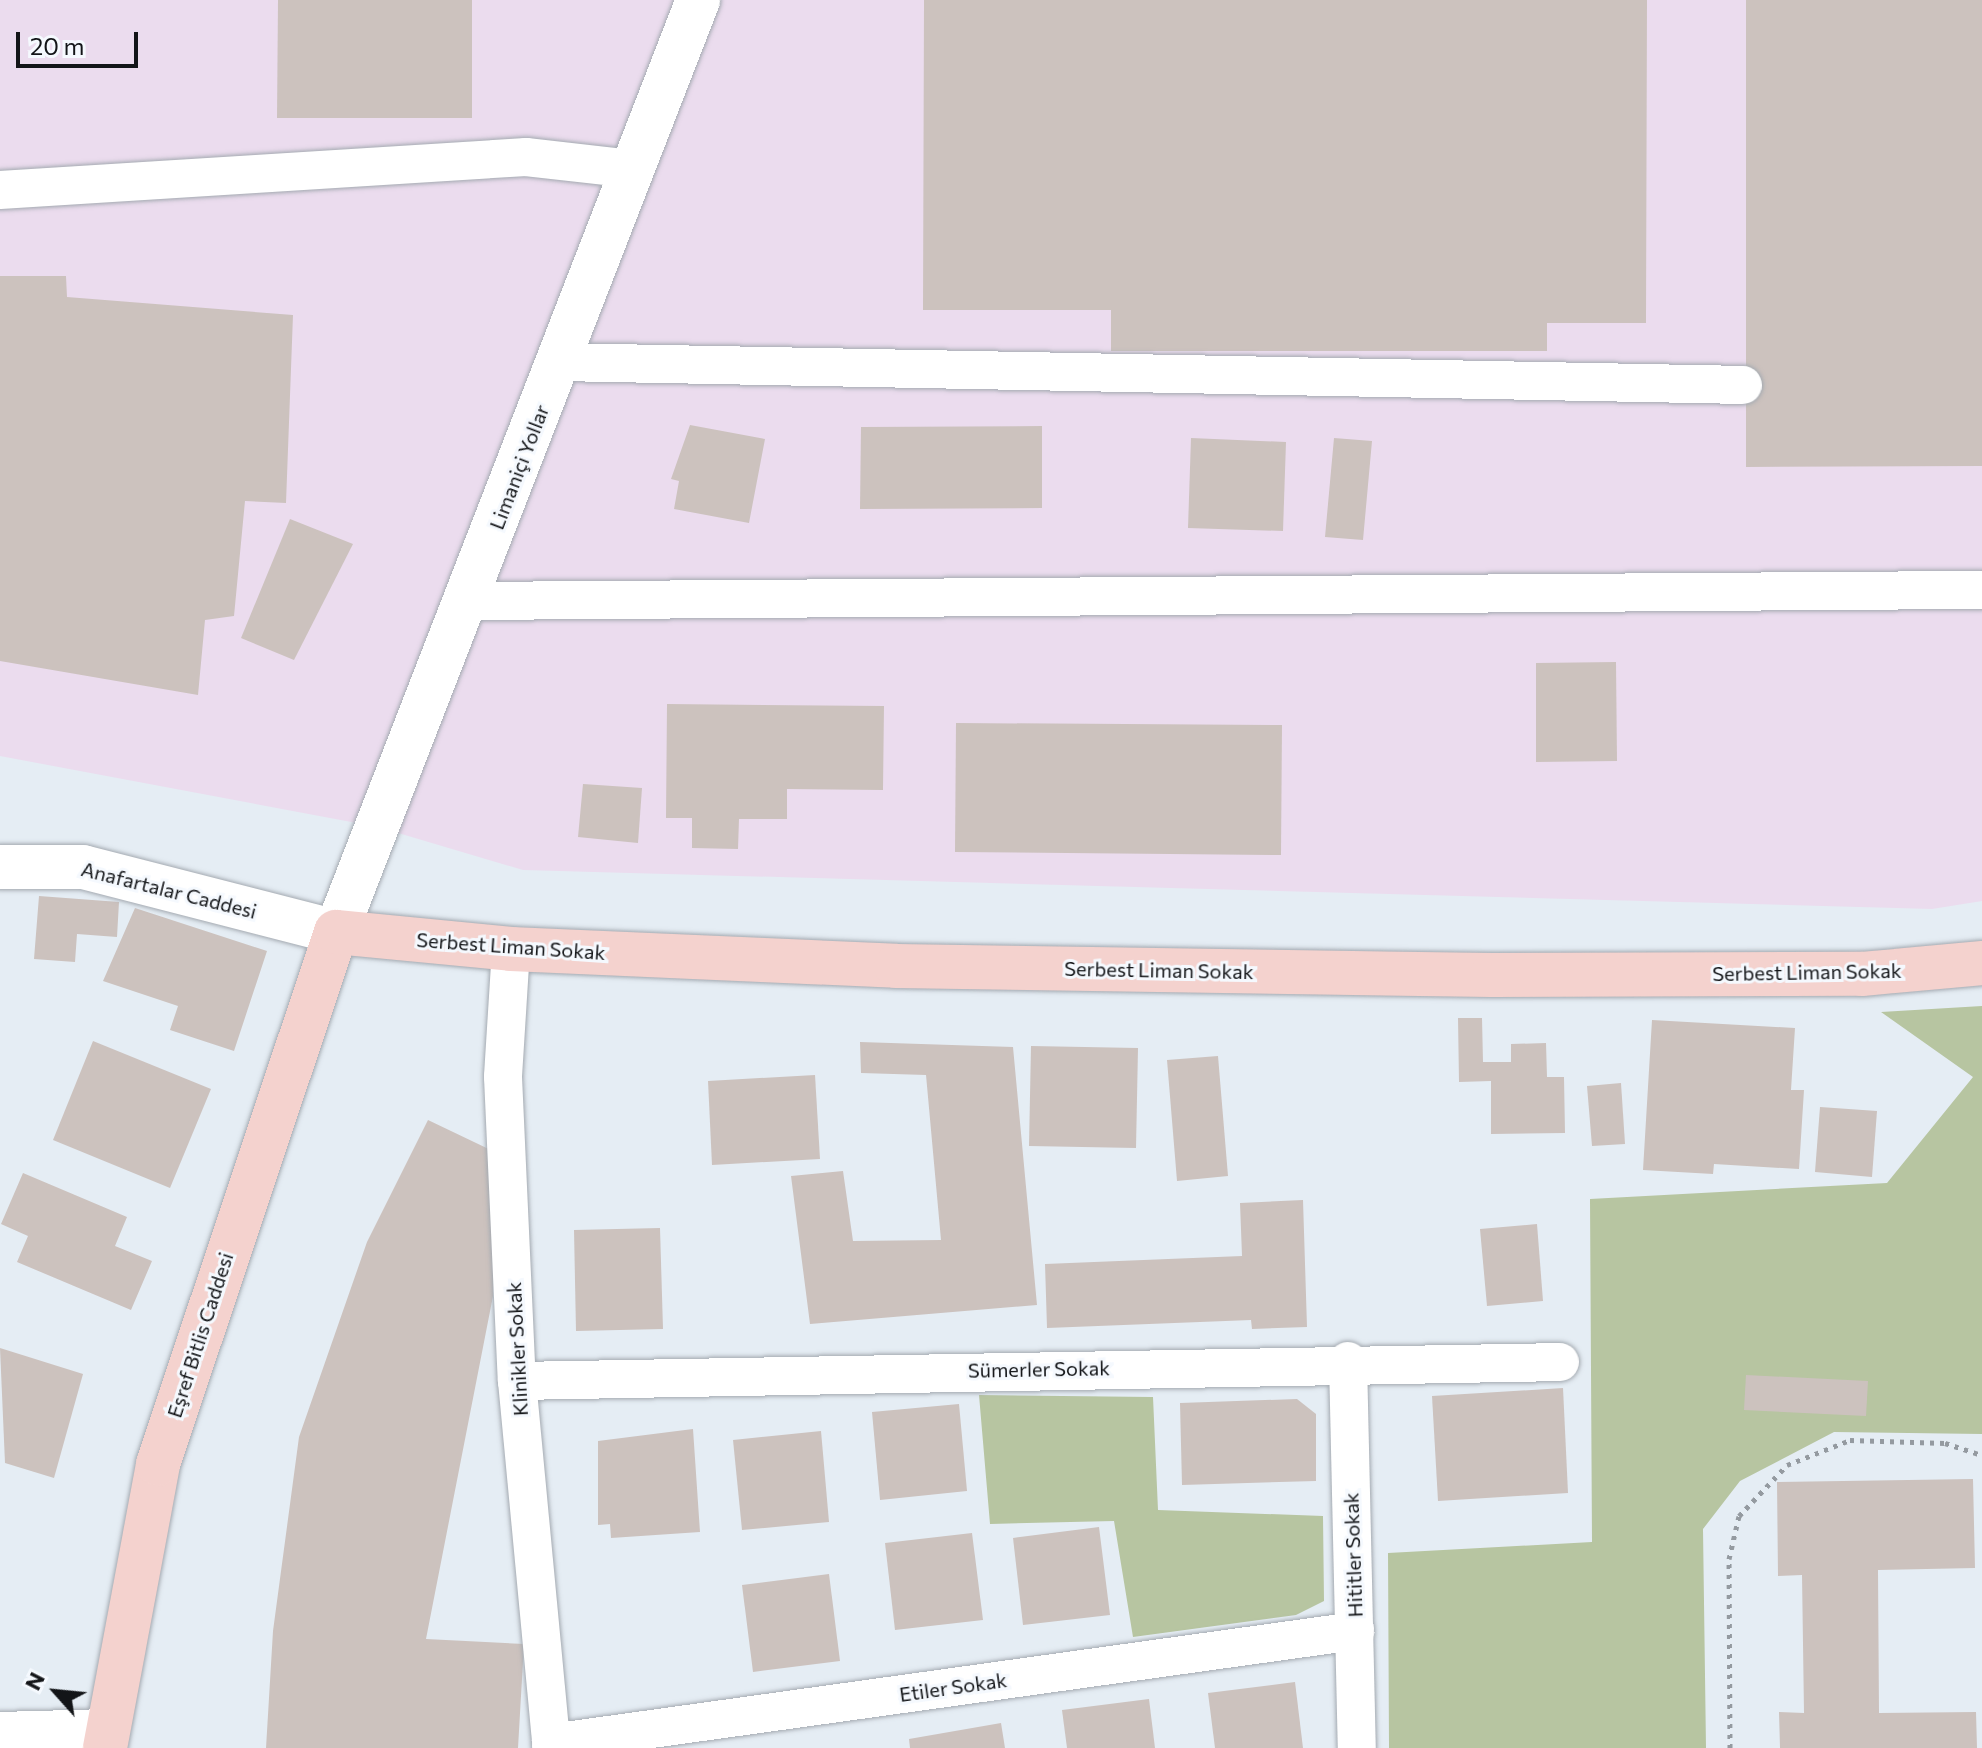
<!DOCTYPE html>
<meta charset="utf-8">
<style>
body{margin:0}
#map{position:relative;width:1982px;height:1748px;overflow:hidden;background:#e5edf4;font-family:Commissioner,sans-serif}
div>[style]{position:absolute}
.industrial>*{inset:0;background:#ebdcee}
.green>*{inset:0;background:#b7c5a1}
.building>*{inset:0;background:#ccc2be}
.path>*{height:5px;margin-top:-2.5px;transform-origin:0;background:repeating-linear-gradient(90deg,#949aa0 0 4px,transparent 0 10px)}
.roads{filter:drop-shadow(0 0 2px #a4aab1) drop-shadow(0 0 2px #a4aab1)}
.minor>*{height:38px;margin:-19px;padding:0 19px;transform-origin:19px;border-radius:19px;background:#fff}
.tertiary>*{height:44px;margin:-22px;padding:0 22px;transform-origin:22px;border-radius:22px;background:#fff}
.secondary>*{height:44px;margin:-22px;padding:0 22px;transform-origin:22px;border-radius:22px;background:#f4d2ce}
span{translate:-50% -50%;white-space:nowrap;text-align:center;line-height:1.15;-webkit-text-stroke:6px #f5f9fe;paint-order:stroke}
.street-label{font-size:20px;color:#131518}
.north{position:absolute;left:16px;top:1652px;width:80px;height:80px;-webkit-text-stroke:6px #f5f9fe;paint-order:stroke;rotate:297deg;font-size:22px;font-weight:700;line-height:32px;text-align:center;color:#131518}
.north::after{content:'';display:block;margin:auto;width:28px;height:36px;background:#131518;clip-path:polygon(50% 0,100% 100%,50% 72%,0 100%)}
.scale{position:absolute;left:16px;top:32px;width:122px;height:36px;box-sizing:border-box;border:4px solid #131518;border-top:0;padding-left:10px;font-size:24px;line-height:28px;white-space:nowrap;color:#131518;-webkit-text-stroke:6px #f5f9fe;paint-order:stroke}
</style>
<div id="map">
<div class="industrial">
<div style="clip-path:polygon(0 0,1982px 0,1982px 901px,1932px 909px,523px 870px,378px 827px,0 756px)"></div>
</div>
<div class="green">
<div style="clip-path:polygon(1982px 1006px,1982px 1434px,1834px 1432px,1740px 1481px,1703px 1529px,1706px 1748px,1389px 1748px,1388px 1553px,1592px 1542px,1590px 1199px,1887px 1183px,1973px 1077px,1881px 1012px)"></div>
<div style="clip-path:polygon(979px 1395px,1153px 1397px,1158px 1510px,1323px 1516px,1324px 1601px,1296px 1615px,1133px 1637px,1114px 1521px,990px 1524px)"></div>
</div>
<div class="building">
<div style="clip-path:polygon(278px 0,472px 0,472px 118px,277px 118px)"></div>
<div style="clip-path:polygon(924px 0,1647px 0,1646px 323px,1547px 323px,1547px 351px,1111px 351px,1111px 310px,923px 310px)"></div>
<div style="clip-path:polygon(1746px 0,1982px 0,1982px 466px,1746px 467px)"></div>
<div style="clip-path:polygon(0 276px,66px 276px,67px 297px,293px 315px,286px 503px,245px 501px,234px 616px,205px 620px,198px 695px,0 661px)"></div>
<div style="clip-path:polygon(690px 425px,765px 439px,749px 523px,674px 509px,679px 481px,671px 479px)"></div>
<div style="clip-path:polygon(1042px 426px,1042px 508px,860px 509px,861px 427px)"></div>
<div style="clip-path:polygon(1191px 438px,1286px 442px,1283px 531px,1188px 528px)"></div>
<div style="clip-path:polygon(1334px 438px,1372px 441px,1363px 540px,1325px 537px)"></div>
<div style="clip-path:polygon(290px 519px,353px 544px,294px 660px,241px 638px)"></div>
<div style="clip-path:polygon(1616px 662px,1617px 761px,1536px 762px,1536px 663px)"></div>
<div style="clip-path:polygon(667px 704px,884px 706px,883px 790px,787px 789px,787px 819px,739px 819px,738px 849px,692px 848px,692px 818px,666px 818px)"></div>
<div style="clip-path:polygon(956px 723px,1282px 725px,1281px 855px,955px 852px)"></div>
<div style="clip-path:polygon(583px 784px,642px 788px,638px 843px,578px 837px)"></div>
<div style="clip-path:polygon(39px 896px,119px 902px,117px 937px,77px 934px,75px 962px,34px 959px)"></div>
<div style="clip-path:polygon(135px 908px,267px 951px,234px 1051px,170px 1030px,178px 1006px,103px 981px)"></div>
<div style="clip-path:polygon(1458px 1018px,1482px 1018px,1483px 1062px,1511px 1062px,1511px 1044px,1546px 1043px,1547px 1077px,1564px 1077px,1565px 1133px,1491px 1134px,1491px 1081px,1459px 1082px)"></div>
<div style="clip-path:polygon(1652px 1020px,1795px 1028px,1791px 1090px,1804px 1090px,1799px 1169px,1714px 1164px,1713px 1174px,1643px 1170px)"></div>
<div style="clip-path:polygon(93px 1041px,211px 1089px,170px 1188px,53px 1140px)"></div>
<div style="clip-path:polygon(860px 1042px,1013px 1047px,1037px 1305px,810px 1324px,791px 1176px,843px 1171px,853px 1241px,941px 1240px,926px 1075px,861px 1073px)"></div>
<div style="clip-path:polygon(1031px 1046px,1138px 1048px,1136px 1148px,1029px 1146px)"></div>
<div style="clip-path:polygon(1218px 1056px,1228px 1176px,1177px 1181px,1167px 1060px)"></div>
<div style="clip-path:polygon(815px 1075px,820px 1159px,712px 1165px,708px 1081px)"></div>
<div style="clip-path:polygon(1621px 1083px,1625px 1144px,1592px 1146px,1587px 1086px)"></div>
<div style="clip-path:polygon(1820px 1107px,1877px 1111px,1872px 1177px,1815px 1172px)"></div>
<div style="clip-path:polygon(428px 1120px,497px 1153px,493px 1296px,426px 1639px,524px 1644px,518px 1748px,266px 1748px,273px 1631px,299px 1437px,367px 1242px)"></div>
<div style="clip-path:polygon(23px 1173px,127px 1217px,115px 1246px,152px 1261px,131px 1310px,17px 1262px,28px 1236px,1px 1224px)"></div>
<div style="clip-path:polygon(1303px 1200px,1307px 1327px,1252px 1329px,1251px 1320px,1047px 1328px,1045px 1264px,1242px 1256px,1240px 1203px)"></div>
<div style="clip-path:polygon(1537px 1224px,1543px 1301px,1487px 1306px,1480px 1229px)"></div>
<div style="clip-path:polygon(660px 1228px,663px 1329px,576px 1331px,574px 1230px)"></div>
<div style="clip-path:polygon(0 1348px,83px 1374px,54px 1478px,5px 1463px)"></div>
<div style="clip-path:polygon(1746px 1375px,1868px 1381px,1866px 1416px,1744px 1410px)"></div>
<div style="clip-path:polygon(1563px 1388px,1568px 1493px,1438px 1501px,1432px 1396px)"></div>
<div style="clip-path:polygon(1297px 1399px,1316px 1414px,1316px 1481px,1182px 1485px,1180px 1403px)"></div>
<div style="clip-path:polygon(959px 1404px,967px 1491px,880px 1500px,872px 1412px)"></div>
<div style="clip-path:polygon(693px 1429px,700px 1532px,611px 1538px,610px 1524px,598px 1525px,598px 1441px)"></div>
<div style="clip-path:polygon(821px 1431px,829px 1522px,742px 1530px,733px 1440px)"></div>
<div style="clip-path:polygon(1973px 1479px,1975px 1568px,1878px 1570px,1879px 1713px,1976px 1712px,1977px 1748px,1780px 1748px,1779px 1712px,1804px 1713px,1802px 1575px,1778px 1576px,1777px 1482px)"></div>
<div style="clip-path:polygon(1099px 1527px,1110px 1615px,1023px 1625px,1013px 1538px)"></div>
<div style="clip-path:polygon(972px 1533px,983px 1620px,895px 1630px,885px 1543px)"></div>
<div style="clip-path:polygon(829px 1574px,840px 1661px,753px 1672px,742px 1585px)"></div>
<div style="clip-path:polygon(1295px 1682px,1303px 1748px,1215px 1748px,1208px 1693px)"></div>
<div style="clip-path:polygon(1149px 1699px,1155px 1748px,1067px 1748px,1062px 1710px)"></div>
<div style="clip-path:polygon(1001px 1723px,1005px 1748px,910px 1748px,909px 1739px)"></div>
</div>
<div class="path">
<div style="left:1730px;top:1748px;width:189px;rotate:-90.3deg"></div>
<div style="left:1729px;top:1559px;width:44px;rotate:-76.9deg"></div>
<div style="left:1739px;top:1516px;width:70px;rotate:-46.7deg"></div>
<div style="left:1787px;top:1465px;width:68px;rotate:-21.6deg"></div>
<div style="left:1850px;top:1440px;width:95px;rotate:1.8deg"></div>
<div style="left:1945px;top:1443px;width:39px;rotate:18deg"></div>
</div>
<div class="roads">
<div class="minor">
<div style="left:0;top:190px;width:527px;rotate:-3.59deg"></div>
<div style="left:526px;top:157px;width:108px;rotate:6.4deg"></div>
<div style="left:559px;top:362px;width:1184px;rotate:1.11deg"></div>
<div style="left:467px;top:601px;width:1515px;rotate:-0.42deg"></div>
<div style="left:511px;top:949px;width:128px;rotate:93.6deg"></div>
<div style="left:503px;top:1077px;width:304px;rotate:87.4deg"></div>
<div style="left:517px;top:1381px;width:369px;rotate:84.6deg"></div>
<div style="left:1348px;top:1361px;width:387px;rotate:88.7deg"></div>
<div style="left:517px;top:1381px;width:1043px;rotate:-1.04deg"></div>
<div style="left:0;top:1731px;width:106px;rotate:-1.6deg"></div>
<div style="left:551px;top:1743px;width:812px;rotate:-7.93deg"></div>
</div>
<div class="tertiary">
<div style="left:0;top:867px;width:83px"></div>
<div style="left:83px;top:867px;width:261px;rotate:14.4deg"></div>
<div style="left:336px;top:932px;width:1000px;rotate:-68.77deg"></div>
</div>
<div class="secondary">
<div style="left:105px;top:1748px;width:289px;rotate:-79.4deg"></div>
<div style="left:158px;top:1464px;width:561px;rotate:-71.5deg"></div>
<div style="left:336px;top:932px;width:176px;rotate:5.5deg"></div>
<div style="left:511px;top:949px;width:385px;rotate:2.5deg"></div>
<div style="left:896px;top:966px;width:596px;rotate:0.87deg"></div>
<div style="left:1492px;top:975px;width:370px;rotate:-0.2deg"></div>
<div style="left:1862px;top:974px;width:121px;rotate:-5.2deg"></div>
</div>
</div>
<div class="street-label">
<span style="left:519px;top:467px;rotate:-69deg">Limaniçi Yollar</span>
<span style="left:169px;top:890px;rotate:14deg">Anafartalar Caddesi</span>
<span style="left:511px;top:946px;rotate:4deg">Serbest Liman Sokak</span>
<span style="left:1159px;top:970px;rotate:1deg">Serbest Liman Sokak</span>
<span style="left:1807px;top:972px;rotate:-1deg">Serbest Liman Sokak</span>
<span style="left:200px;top:1335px;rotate:-72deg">Eşref Bitlis Caddesi</span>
<span style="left:517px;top:1349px;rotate:-93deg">Klinikler Sokak</span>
<span style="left:1039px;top:1369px;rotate:-1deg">Sümerler Sokak</span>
<span style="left:1353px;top:1555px;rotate:-92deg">Hititler Sokak</span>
<span style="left:953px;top:1687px;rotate:-8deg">Etiler Sokak</span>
</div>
<div class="north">N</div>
<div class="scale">20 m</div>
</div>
